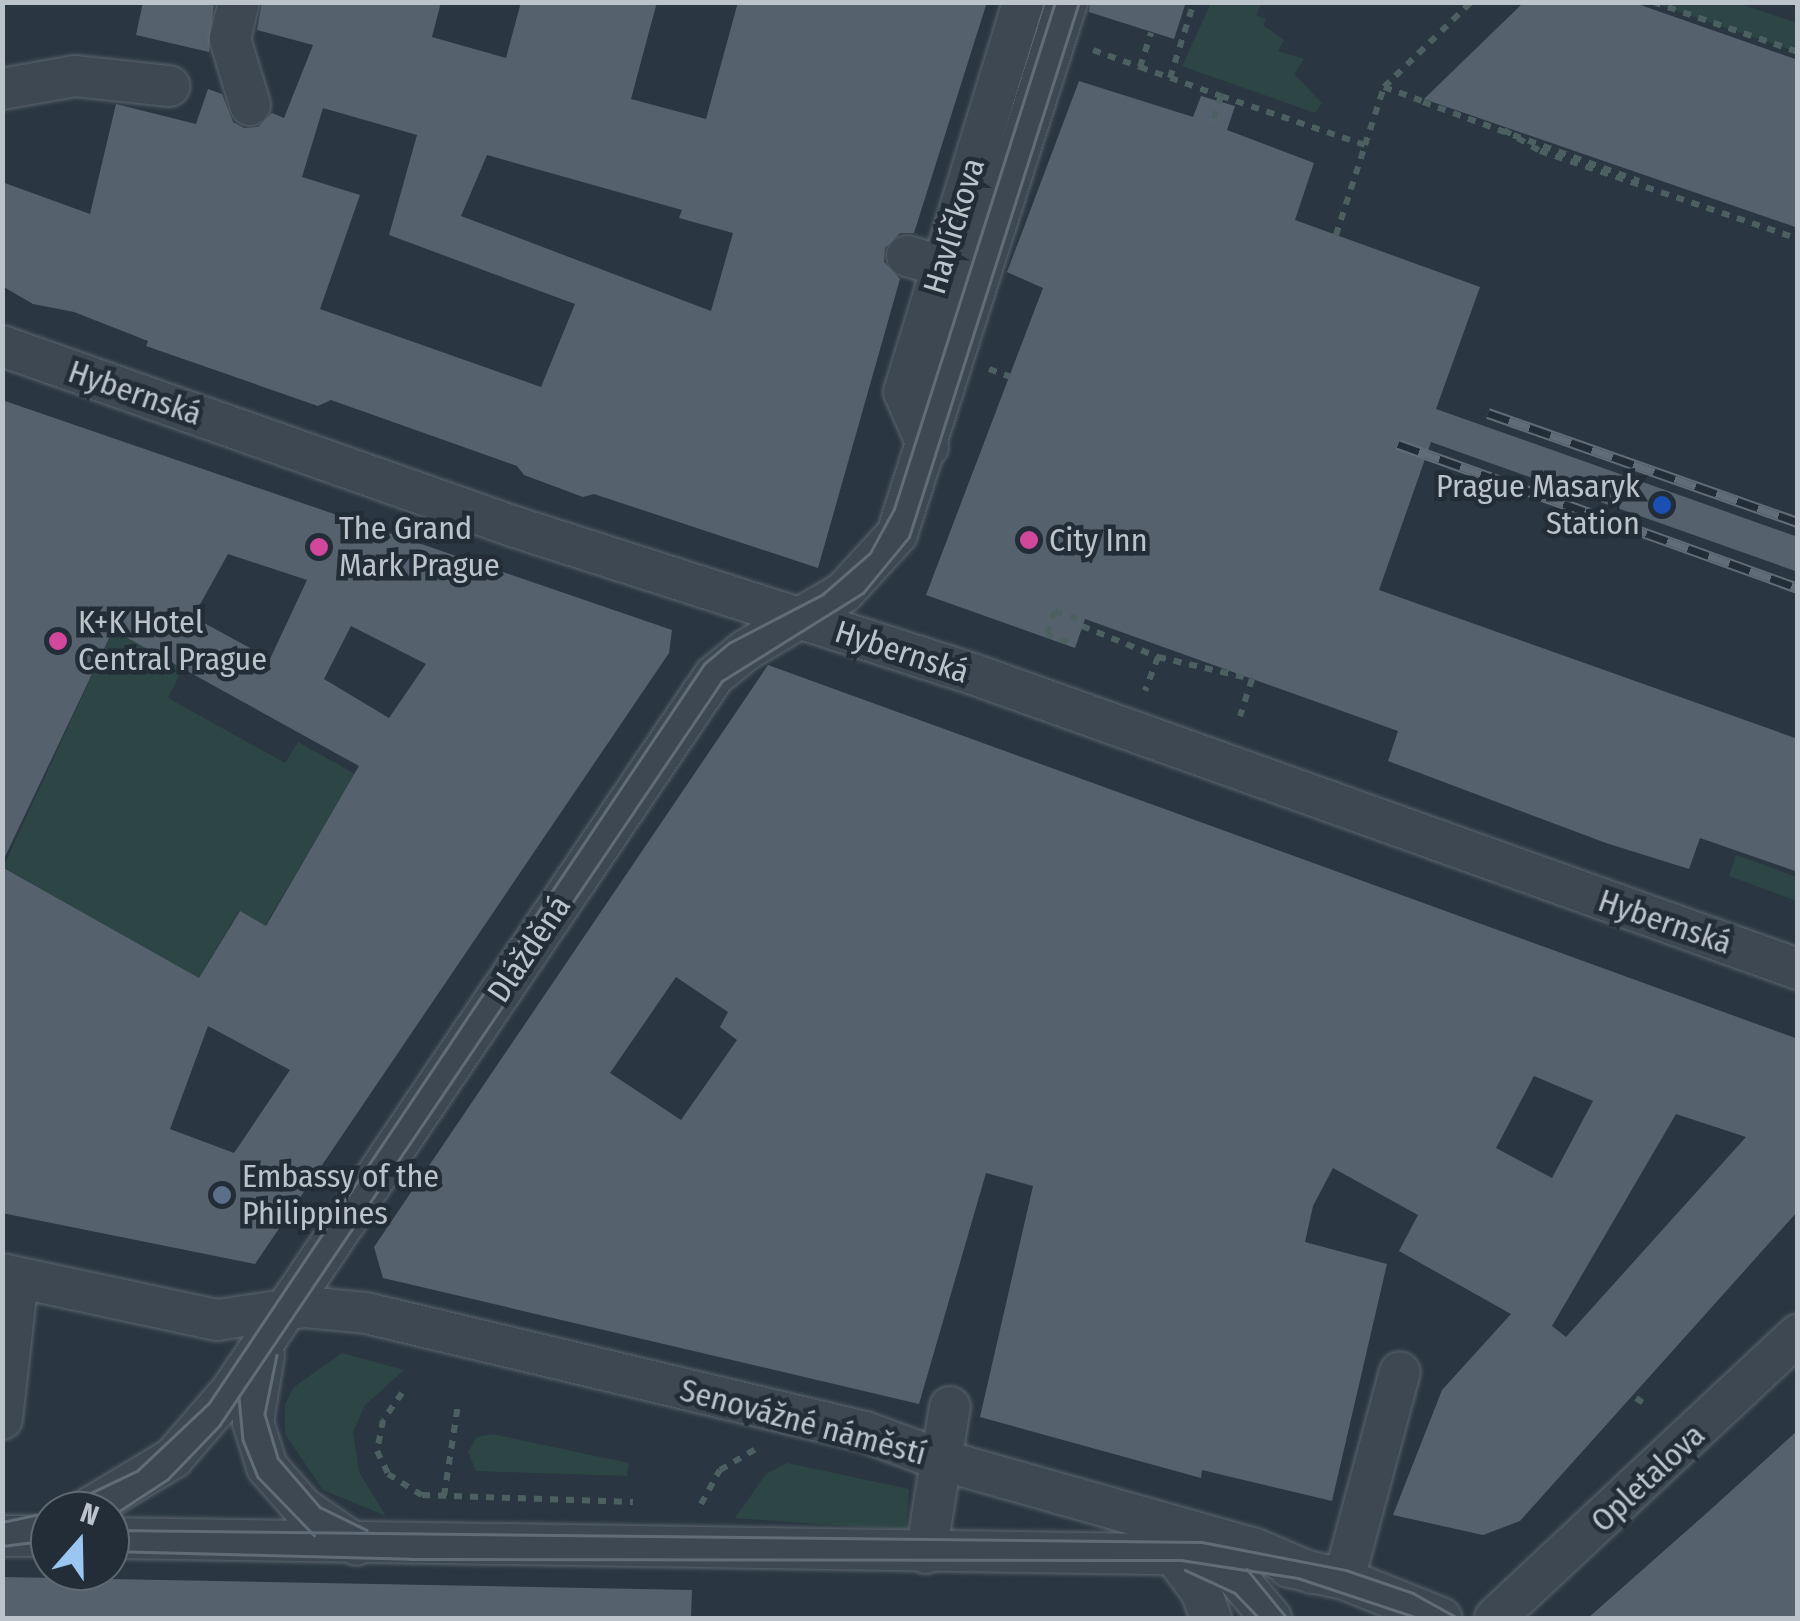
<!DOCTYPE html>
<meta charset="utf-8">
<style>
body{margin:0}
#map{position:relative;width:1800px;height:1621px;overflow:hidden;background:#2a3742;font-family:"Fira Sans Condensed",sans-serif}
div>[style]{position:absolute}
.green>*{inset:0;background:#2d4544}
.building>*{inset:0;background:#55626e}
.path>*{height:6px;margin-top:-3px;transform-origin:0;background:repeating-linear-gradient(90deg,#4c6061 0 8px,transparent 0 16px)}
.roads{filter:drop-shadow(0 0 2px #5c666f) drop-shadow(0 0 2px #5c666f)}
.minor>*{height:40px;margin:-20px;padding:0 20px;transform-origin:20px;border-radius:20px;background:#3e4852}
.tram>*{height:2.5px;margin:-1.25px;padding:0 1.25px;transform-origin:1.25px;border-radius:1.25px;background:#606d78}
.rail>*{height:11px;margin-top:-5.5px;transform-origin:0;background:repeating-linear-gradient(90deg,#222d37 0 22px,#606d78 0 44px);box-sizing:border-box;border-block:2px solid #606d78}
.path-bridge>*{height:6px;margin-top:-3px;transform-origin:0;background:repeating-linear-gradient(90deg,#4c6061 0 8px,transparent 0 16px)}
.dots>*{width:28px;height:28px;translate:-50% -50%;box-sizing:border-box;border:5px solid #222d37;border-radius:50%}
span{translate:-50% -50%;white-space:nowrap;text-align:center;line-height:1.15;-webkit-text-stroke:9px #222d37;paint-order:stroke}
.street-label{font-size:32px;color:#bbc3cb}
.poi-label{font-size:32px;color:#bbc3cb}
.right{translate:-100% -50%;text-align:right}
.left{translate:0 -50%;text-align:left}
.frame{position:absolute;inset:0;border:5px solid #bbc3cb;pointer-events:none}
.north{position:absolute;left:30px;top:1491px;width:100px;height:100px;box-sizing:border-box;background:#222d37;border:2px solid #5f6972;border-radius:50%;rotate:20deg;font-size:28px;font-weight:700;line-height:40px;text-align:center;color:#bbc3cb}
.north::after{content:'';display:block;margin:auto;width:35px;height:45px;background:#9ac6f1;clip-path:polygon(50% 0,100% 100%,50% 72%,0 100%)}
</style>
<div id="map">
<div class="green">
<div style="clip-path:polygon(1211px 3px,1261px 5px,1256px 15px,1266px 19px,1263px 25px,1284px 40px,1278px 51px,1304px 59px,1294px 74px,1322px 103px,1315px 113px,1182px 66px)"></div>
<div style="clip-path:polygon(1653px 3px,1738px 3px,1797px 23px,1797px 52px)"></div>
<div style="clip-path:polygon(evenodd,113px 630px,183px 668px,168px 698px,285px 763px,298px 742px,355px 774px,225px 993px,3px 867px,113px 630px,239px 911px,261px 923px,202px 975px,201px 974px,239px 911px)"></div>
<div style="clip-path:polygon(1736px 855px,1797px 877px,1797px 901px,1729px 876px)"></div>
<div style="clip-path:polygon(342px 1353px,404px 1370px,365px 1405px,353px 1432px,359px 1472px,386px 1516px,323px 1490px,285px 1434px,285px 1404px,294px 1387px)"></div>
<div style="clip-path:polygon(492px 1434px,629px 1463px,627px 1476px,476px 1471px,468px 1452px,477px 1437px)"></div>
<div style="clip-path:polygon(787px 1463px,909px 1489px,906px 1530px,735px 1518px,766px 1474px)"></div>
</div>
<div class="building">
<div style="clip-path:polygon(143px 2px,214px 2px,209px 52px,136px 35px)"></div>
<div style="clip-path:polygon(evenodd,262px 2px,441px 2px,432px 37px,506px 58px,521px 2px,657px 2px,631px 99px,706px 119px,738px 2px,987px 2px,914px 233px,900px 233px,885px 248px,884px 262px,900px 279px,818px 568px,594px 494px,583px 497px,524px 475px,517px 466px,331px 400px,318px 406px,146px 346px,148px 341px,74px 312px,33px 304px,2px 286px,2px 182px,90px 214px,116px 104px,196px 124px,208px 89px,222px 94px,233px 122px,244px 128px,258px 127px,272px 113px,284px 118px,313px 45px,257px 30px,262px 2px,323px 108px,417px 135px,389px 235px,575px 304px,541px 387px,320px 309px,360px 195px,302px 177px,323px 108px,262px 2px,487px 155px,682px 210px,679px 218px,733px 233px,711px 311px,461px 216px,487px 155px)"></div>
<div style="clip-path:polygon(1090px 2px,1186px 2px,1174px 39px,1089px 12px)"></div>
<div style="clip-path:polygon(1524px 2px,1632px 2px,1798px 60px,1798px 228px,1424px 99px)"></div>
<div style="clip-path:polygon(1079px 81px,1193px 117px,1201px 96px,1235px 106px,1227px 130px,1314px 163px,1295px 220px,1480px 287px,1436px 409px,1798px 537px,1798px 572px,1431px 442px,1379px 590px,1798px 739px,1798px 872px,1700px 838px,1689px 869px,1606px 843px,1388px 761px,1398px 731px,1085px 619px,1075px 648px,926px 595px,1043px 288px,1007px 272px)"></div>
<div style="clip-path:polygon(evenodd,2px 400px,672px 630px,669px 653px,255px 1264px,2px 1213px,2px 867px,199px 978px,240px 911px,266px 926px,359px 766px,113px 630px,2px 863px,2px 400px,228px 554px,307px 580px,270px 659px,193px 617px,228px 554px,2px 400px,351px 626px,426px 664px,389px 718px,324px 679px,351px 626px,2px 400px,208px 1026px,290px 1070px,234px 1153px,170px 1129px,208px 1026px)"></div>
<div style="clip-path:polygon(evenodd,768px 665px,1798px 1039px,1798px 1211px,1520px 1521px,1483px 1535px,1393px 1515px,1442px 1390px,1511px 1314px,1399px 1251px,1418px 1215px,1333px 1168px,1313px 1206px,1305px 1242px,1387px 1264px,1332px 1501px,1202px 1470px,1201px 1478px,980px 1417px,1033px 1186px,986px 1173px,919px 1404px,383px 1278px,374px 1247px,768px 665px,676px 977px,728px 1012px,720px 1027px,737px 1040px,681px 1120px,610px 1073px,676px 977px,768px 665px,1534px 1076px,1593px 1101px,1552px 1178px,1496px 1148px,1534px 1076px,768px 665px,1676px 1114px,1746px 1137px,1566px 1337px,1552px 1326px,1676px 1114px)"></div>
<div style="clip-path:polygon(1798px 1430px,1798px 1618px,1588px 1618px,1709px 1511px)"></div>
<div style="clip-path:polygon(2px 1577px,692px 1590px,691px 1618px,2px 1618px)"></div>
</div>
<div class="path">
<div style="left:1653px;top:2px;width:153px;rotate:19deg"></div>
<div style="left:1093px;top:50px;width:50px;rotate:19.9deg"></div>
<div style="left:1140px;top:67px;width:36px;rotate:-72deg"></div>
<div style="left:1140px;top:67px;width:86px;rotate:19.7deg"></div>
<div style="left:1221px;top:96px;width:33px;rotate:108deg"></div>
<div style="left:1170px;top:78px;width:80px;rotate:-72.5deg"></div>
<div style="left:1384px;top:87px;width:44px;rotate:20.1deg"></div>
<div style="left:1221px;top:96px;width:152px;rotate:18.8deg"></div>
<div style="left:1365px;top:145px;width:61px;rotate:-71.9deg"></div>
<div style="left:1384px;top:87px;width:122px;rotate:-44.3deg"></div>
<div style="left:1423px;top:102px;width:230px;rotate:20.1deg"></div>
<div style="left:1336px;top:235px;width:95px;rotate:-72.1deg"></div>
<div style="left:989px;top:369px;width:23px;rotate:20deg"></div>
<div style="left:1082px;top:626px;width:82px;rotate:22.2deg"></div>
<div style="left:1158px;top:657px;width:36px;rotate:111deg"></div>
<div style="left:1068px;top:642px;width:22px;rotate:-159deg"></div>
<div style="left:1047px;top:634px;width:24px;rotate:-71deg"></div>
<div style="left:1055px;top:611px;width:23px;rotate:20deg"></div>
<div style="left:1158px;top:657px;width:97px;rotate:13.2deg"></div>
<div style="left:1252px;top:679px;width:39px;rotate:108deg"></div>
<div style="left:402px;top:1393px;width:33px;rotate:125deg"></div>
<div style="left:383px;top:1420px;width:32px;rotate:101deg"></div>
<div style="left:377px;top:1451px;width:25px;rotate:64deg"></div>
<div style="left:388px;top:1474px;width:40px;rotate:32deg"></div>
<div style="left:422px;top:1495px;width:211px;rotate:1.9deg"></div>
<div style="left:1636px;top:1398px;width:12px;rotate:35deg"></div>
<div style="left:444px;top:1496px;width:93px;rotate:-81.3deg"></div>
<div style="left:701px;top:1504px;width:39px;rotate:-61deg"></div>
<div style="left:720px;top:1470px;width:45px;rotate:-30.5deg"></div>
</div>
<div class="roads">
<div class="minor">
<div style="left:239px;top:2px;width:38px;rotate:104deg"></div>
<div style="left:230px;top:39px;width:69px;rotate:73.1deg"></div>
<div style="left:2px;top:89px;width:74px;rotate:-10.1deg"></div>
<div style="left:75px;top:76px;width:95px;rotate:6.1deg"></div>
<div style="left:907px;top:256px;width:35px;rotate:16deg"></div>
<div style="left:2px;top:346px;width:541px;rotate:19.44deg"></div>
<div style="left:512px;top:526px;width:484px;rotate:17.8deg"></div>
<div style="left:973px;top:674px;width:876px;rotate:19.68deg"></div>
<div style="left:928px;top:447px;width:60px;rotate:-113.6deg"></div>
<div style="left:904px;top:392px;width:408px;rotate:-73deg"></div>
<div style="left:2px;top:1274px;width:220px;rotate:12.1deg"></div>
<div style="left:217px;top:1320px;width:89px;rotate:-8.4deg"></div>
<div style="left:305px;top:1307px;width:61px;rotate:5.6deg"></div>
<div style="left:366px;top:1313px;width:513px;rotate:13.41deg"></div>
<div style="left:865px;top:1432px;width:81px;rotate:20.2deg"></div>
<div style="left:941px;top:1460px;width:324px;rotate:15.8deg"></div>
<div style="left:1253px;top:1548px;width:64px;rotate:23deg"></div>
<div style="left:264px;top:1355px;width:68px;rotate:99.3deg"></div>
<div style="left:253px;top:1422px;width:47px;rotate:72.7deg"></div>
<div style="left:267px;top:1467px;width:55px;rotate:48.7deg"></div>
<div style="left:303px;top:1508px;width:65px;rotate:34.4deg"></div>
<div style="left:2px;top:1419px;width:142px;rotate:-83.5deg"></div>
<div style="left:85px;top:1511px;width:103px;rotate:-31.1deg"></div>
<div style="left:173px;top:1458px;width:89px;rotate:-49.1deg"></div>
<div style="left:231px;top:1391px;width:863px;rotate:-55.96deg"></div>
<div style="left:714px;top:676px;width:41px;rotate:-39.1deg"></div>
<div style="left:746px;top:650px;width:114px;rotate:-30.6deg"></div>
<div style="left:844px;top:592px;width:79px;rotate:-47.6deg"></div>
<div style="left:897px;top:534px;width:559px;rotate:-72.28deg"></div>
<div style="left:2px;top:1536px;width:48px"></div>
<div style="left:110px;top:1538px;width:1107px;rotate:0.88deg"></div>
<div style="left:1171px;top:1551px;width:50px;rotate:53.1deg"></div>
<div style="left:1201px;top:1591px;width:29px;rotate:70deg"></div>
<div style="left:926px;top:1553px;width:148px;rotate:-80.7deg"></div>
<div style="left:1219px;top:1556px;width:81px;rotate:50deg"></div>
<div style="left:1289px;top:1567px;width:56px;rotate:12.3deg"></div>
<div style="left:1344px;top:1579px;width:105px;rotate:21.9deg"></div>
<div style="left:1344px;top:1579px;width:214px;rotate:-74.9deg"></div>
<div style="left:1495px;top:1618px;width:415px;rotate:-43.1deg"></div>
</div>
</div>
<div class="tram">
<div style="left:277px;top:1355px;width:60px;rotate:101.5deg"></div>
<div style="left:265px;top:1414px;width:46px;rotate:73.5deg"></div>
<div style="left:278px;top:1458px;width:65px;rotate:49.4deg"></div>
<div style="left:320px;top:1507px;width:52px;rotate:26.1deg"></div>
<div style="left:239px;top:1397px;width:43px;rotate:84.7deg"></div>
<div style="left:243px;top:1440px;width:40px;rotate:68deg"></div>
<div style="left:258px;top:1477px;width:81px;rotate:46deg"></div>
<div style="left:53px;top:1511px;width:93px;rotate:-25.5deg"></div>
<div style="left:137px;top:1471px;width:99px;rotate:-43.4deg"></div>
<div style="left:209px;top:1403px;width:889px;rotate:-56.18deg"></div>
<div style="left:704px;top:664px;width:33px;rotate:-40deg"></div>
<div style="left:729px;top:643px;width:106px;rotate:-27.5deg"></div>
<div style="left:823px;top:594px;width:62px;rotate:-41.1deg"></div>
<div style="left:870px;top:553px;width:50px;rotate:-61.4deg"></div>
<div style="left:894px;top:509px;width:532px;rotate:-72.38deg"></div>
<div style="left:110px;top:1517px;width:69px;rotate:-33.2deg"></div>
<div style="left:168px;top:1479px;width:74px;rotate:-46.1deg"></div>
<div style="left:219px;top:1426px;width:899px;rotate:-55.97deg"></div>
<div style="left:722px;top:681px;width:166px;rotate:-32deg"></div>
<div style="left:863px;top:593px;width:72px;rotate:-50.6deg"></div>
<div style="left:909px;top:537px;width:561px;rotate:-72.37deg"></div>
<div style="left:2px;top:1522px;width:49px;rotate:-11.8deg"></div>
<div style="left:110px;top:1530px;width:1092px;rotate:0.63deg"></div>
<div style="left:1202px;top:1542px;width:147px;rotate:11deg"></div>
<div style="left:1346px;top:1570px;width:71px;rotate:18.9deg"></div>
<div style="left:1413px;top:1593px;width:51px;rotate:29.1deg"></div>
<div style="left:2px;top:1546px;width:48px;rotate:-7.1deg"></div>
<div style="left:110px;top:1551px;width:300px;rotate:1.5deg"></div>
<div style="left:410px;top:1559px;width:771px;rotate:0.07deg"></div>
<div style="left:1181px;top:1560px;width:118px;rotate:8.7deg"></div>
<div style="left:1298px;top:1578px;width:126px;rotate:18.4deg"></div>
<div style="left:1247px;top:1569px;width:63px;rotate:50.8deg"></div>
<div style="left:1185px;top:1570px;width:55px;rotate:24.7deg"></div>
<div style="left:1235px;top:1593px;width:35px;rotate:46deg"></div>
</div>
<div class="rail">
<div style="left:1488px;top:413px;width:329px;rotate:19.4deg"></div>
<div style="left:1398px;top:444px;width:425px;rotate:19.8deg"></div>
</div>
<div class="path-bridge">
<div style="left:1504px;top:130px;width:42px;rotate:30.3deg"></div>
<div style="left:1540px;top:151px;width:273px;rotate:18.8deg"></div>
</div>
<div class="dots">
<div style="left:1662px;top:505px;background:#1a4fb4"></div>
<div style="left:1029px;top:540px;background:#d1479c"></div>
<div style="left:319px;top:547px;background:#d1479c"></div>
<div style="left:58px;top:641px;background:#d1479c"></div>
<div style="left:222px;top:1195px;background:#5c6f8a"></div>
</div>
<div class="street-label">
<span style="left:954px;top:226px;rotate:-73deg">Havlíčkova</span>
<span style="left:135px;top:393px;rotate:19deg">Hybernská</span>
<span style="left:902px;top:652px;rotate:18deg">Hybernská</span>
<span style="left:1665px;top:922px;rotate:19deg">Hybernská</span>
<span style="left:529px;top:949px;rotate:-56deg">Dlážděná</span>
<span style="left:803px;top:1422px;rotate:15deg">Senovážné náměstí</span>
<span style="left:1648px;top:1478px;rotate:-43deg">Opletalova</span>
</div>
<div class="poi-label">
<span class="right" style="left:1640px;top:505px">Prague Masaryk<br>Station</span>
<span class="left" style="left:339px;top:547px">The Grand<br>Mark Prague</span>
<span class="left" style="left:1049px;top:540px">City Inn</span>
<span class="left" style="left:78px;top:641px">K+K Hotel<br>Central Prague</span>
<span class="left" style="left:242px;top:1195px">Embassy of the<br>Philippines</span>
</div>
<div class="frame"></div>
<div class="north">N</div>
</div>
